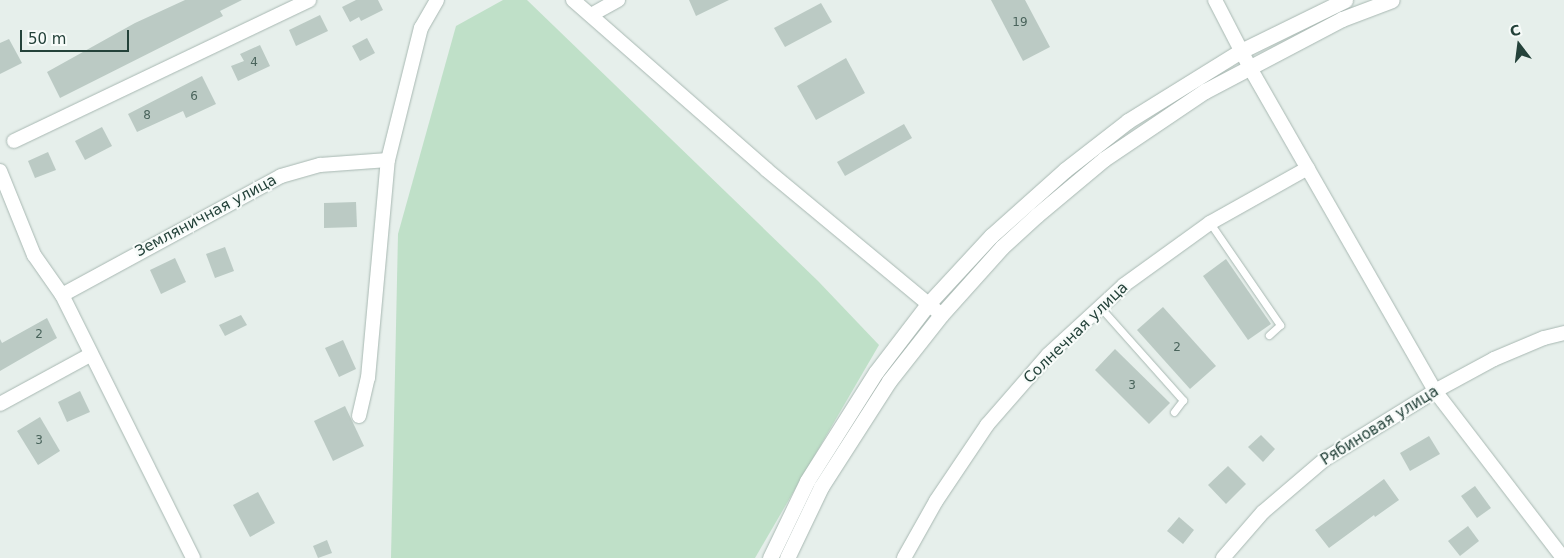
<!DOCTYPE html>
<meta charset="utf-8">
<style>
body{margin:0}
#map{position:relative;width:1564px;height:558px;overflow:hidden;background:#e6efeb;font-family:"DejaVu Sans",sans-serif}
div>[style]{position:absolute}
.green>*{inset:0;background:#bfe0c8}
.building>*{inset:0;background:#bbcac4}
.roads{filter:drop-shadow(0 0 1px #a8b8b2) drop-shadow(0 0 1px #a8b8b2)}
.lane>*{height:7px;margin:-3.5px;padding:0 3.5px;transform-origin:3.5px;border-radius:3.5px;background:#fff}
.street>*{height:14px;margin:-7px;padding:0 7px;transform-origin:7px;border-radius:7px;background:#fff}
.secondary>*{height:15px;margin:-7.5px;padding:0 7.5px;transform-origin:7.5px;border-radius:7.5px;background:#fff}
span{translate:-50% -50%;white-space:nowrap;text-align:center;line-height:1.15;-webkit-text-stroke:4px #f7fbf9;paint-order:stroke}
.number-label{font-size:12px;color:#4a645c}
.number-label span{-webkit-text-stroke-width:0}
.street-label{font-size:15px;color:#24423a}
.north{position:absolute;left:1494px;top:20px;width:50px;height:50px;-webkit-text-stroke:4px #f7fbf9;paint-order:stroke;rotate:345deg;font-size:14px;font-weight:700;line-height:20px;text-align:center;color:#24423a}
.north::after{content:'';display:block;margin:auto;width:18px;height:22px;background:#24423a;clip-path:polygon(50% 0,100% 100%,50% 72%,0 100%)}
.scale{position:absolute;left:20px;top:30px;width:109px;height:22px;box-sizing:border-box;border:2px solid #24423a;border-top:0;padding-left:6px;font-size:15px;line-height:18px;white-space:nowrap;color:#24423a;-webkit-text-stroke:4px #f7fbf9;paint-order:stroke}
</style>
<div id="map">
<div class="green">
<div style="clip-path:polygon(503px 0,527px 0,818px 281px,879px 345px,755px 558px,391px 558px,398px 234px,456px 26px)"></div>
</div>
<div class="building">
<div style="clip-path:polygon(185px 0,242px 0,220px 11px,223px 16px,60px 98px,47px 72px,135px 23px)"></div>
<div style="clip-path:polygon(356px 0,378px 0,383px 10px,361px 21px,359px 17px,350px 22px,342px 7px)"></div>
<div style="clip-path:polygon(689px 0,729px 0,696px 16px)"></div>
<div style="clip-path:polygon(991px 0,1025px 0,1050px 47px,1023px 61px)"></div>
<div style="clip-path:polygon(821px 3px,832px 22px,785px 47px,774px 28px)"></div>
<div style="clip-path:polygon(320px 15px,328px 31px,296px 46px,289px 30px)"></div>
<div style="clip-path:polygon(367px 38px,375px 53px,360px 61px,352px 46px)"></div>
<div style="clip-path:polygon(9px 39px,22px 63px,0 74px,0 43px)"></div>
<div style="clip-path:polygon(260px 45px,270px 66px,238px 81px,231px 66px,244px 61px,240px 54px)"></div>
<div style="clip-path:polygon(846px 58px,865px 93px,816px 120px,797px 86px)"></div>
<div style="clip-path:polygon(202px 76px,216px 104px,186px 118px,183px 111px,137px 132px,128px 114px)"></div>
<div style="clip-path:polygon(904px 124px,912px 138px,845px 176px,837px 162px)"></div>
<div style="clip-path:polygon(102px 127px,112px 146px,85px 160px,75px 141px)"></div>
<div style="clip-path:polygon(48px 152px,56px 170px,35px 178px,28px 161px)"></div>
<div style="clip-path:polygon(356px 202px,357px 227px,324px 228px,324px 203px)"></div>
<div style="clip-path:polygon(225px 247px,234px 271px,215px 278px,206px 254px)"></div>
<div style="clip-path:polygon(175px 258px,186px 282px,161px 294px,150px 270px)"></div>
<div style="clip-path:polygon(1226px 259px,1271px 324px,1248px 340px,1203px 276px)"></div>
<div style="clip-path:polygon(1163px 307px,1216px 366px,1190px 389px,1137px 330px)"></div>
<div style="clip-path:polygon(241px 315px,247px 325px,225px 336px,219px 325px)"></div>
<div style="clip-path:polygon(47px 318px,57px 338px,0 371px,0 339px,2px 343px)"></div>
<div style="clip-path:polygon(343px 340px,356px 369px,339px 377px,325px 348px)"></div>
<div style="clip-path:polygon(1115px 349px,1170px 403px,1149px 424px,1095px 370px)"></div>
<div style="clip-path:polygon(80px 391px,90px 412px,67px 422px,58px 402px)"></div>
<div style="clip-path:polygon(345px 406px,364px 446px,333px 461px,314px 421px)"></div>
<div style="clip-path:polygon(40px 417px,60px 451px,38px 465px,17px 431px)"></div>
<div style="clip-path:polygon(1261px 435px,1275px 449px,1263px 462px,1248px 447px)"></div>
<div style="clip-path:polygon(1429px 436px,1440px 454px,1410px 471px,1400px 453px)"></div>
<div style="clip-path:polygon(1228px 466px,1246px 484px,1226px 504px,1208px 485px)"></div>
<div style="clip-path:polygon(1384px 479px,1399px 500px,1375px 517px,1374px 515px,1329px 548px,1315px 530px)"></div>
<div style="clip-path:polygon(1475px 486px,1491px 508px,1477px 518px,1461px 496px)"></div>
<div style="clip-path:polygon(258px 492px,275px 523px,250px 537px,233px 505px)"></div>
<div style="clip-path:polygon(1179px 517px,1194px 530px,1183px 544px,1167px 531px)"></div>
<div style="clip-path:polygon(1468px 526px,1479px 541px,1460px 556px,1448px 541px)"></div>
<div style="clip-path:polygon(327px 540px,332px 553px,318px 558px,313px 546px)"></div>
</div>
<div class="roads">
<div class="lane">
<div style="left:1210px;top:223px;width:124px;rotate:55.5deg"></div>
<div style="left:1280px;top:325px;width:15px;rotate:138deg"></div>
<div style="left:1100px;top:307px;width:125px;rotate:48.3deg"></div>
<div style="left:1183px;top:400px;width:15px;rotate:127deg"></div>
</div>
<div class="street">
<div style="left:573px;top:0;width:258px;rotate:41.2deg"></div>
<div style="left:767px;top:170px;width:221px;rotate:39.7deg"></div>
<div style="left:1215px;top:0;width:74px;rotate:62.7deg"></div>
<div style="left:1249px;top:66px;width:374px;rotate:60.2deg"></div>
<div style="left:1435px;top:391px;width:210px;rotate:52.5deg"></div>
<div style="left:591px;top:15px;width:31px;rotate:-29deg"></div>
<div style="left:14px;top:141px;width:327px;rotate:-25.5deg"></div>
<div style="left:0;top:171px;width:91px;rotate:68deg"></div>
<div style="left:34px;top:255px;width:49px;rotate:55deg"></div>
<div style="left:62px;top:295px;width:294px;rotate:63.5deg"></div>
<div style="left:62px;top:295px;width:249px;rotate:-28.5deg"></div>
<div style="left:281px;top:176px;width:41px;rotate:-15.8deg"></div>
<div style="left:320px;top:165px;width:68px;rotate:-4.2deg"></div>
<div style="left:0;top:404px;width:102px;rotate:-28.6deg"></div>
<div style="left:359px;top:416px;width:39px;rotate:-77deg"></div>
<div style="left:368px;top:378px;width:219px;rotate:-84.8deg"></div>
<div style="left:388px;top:160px;width:136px;rotate:-76deg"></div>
<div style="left:421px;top:28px;width:32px;rotate:-60deg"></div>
<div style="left:904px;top:558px;width:65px;rotate:-60.7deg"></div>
<div style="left:936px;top:501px;width:92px;rotate:-56.1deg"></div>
<div style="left:987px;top:425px;width:93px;rotate:-48.9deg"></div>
<div style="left:1048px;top:355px;width:103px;rotate:-42.6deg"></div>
<div style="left:1124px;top:285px;width:106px;rotate:-35.8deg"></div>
<div style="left:1210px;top:223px;width:112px;rotate:-29.3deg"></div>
<div style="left:1223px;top:558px;width:61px;rotate:-49deg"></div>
<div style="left:1263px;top:512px;width:82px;rotate:-40.5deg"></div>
<div style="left:1325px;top:459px;width:129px;rotate:-31.7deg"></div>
<div style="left:1435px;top:391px;width:67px;rotate:-28.5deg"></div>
<div style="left:1494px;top:359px;width:54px;rotate:-22.8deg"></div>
<div style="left:1544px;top:338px;width:21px;rotate:-14deg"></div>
</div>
<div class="secondary">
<div style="left:770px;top:558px;width:85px;rotate:-64.3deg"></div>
<div style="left:807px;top:481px;width:129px;rotate:-57.7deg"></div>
<div style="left:876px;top:372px;width:86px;rotate:-52.6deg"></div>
<div style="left:928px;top:304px;width:93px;rotate:-47.2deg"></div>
<div style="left:991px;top:236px;width:99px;rotate:-41.7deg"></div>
<div style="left:1065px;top:170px;width:80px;rotate:-37.9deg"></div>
<div style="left:1128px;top:121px;width:133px;rotate:-31.8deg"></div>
<div style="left:1241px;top:51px;width:116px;rotate:-26.1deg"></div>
<div style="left:787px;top:558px;width:79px;rotate:-64.4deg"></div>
<div style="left:821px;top:487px;width:126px;rotate:-57.3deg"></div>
<div style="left:889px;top:381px;width:84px;rotate:-51.8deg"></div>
<div style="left:941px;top:315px;width:91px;rotate:-48.1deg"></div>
<div style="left:1002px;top:247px;width:47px;rotate:-42.4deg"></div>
<div style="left:1037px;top:215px;width:87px;rotate:-39.9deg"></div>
<div style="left:1104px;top:159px;width:122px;rotate:-34deg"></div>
<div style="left:1205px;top:91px;width:155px;rotate:-27.7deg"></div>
<div style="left:1342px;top:19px;width:53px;rotate:-20.8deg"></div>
</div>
</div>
<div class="number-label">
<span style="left:1020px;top:23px">19</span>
<span style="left:254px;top:63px">4</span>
<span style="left:194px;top:97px">6</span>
<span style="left:147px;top:116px">8</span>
<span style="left:39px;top:335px">2</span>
<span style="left:1177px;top:348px">2</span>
<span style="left:1132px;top:386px">3</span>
<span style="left:39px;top:441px">3</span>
</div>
<div class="street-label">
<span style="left:206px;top:216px;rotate:-28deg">Земляничная улица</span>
<span style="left:1076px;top:333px;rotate:-44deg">Солнечная улица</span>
<span style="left:1380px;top:426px;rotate:-32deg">Рябиновая улица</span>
</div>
<div class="north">С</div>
<div class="scale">50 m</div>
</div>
